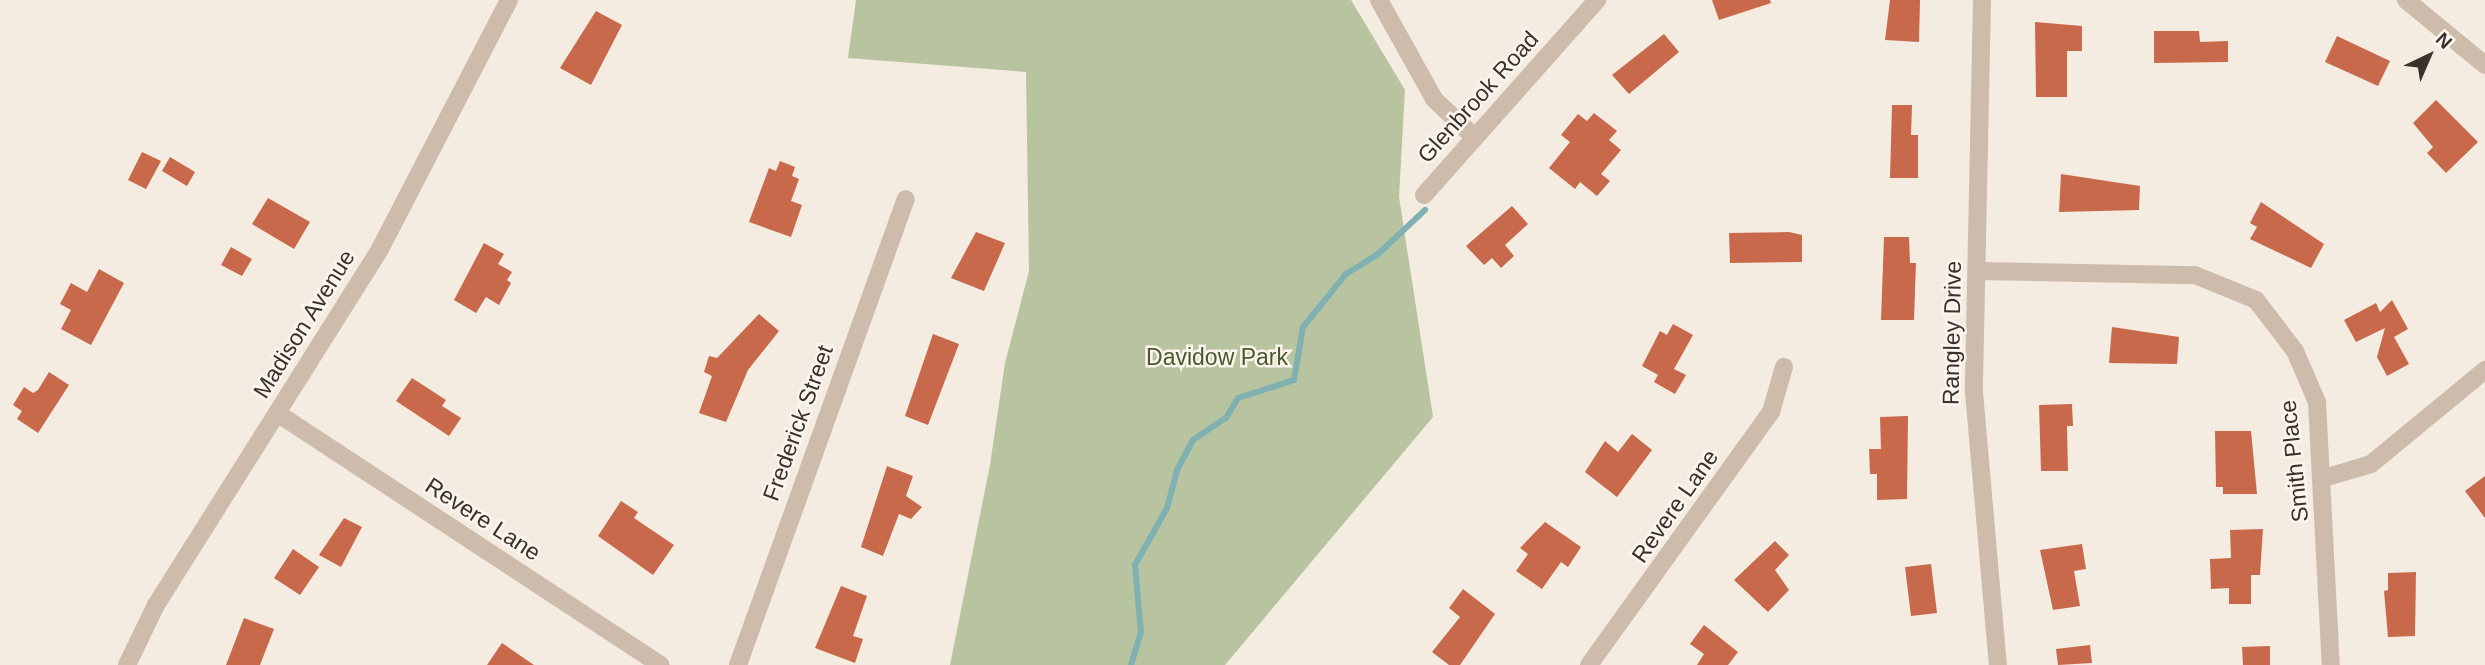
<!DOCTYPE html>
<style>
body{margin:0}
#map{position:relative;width:2485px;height:665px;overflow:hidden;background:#f4ebe1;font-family:Helvetica,sans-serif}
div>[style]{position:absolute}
.green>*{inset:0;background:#b8c4a0}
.stream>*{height:6px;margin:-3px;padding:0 3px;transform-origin:3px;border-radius:3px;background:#7fb0b2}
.building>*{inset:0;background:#c8694b}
.minor>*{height:18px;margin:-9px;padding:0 9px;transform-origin:9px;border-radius:9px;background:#cdbbac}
span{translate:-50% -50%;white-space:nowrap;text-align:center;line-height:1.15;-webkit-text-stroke:5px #fbf5ee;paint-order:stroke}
.street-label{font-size:23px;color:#3b302b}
.park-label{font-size:23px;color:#4a5a2e}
.north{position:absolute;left:2394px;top:21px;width:70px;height:70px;-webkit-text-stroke:5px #fbf5ee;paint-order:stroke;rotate:44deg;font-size:19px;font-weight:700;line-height:28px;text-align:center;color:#3b302b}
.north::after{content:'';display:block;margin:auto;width:24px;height:32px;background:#3b302b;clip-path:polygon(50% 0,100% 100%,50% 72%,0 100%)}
</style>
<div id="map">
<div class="green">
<div style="clip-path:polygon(856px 0,1351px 0,1405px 90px,1399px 197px,1433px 417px,1225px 665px,950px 665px,990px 465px,1005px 363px,1029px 271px,1026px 72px,848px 58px)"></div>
</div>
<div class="stream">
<div style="left:1131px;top:665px;width:34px;rotate:-73deg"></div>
<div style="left:1141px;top:633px;width:68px;rotate:-95deg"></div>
<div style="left:1135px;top:565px;width:65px;rotate:-60.7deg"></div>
<div style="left:1167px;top:508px;width:39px;rotate:-75deg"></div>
<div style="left:1177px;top:470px;width:34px;rotate:-62deg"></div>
<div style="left:1193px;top:440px;width:40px;rotate:-34deg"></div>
<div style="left:1226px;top:418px;width:23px;rotate:-59deg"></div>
<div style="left:1238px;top:398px;width:59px;rotate:-17.8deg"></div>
<div style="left:1294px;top:380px;width:54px;rotate:-80.4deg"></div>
<div style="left:1303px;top:327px;width:68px;rotate:-50.9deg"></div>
<div style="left:1346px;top:274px;width:36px;rotate:-32deg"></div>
<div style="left:1377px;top:255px;width:66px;rotate:-43.2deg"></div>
</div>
<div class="building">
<div style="clip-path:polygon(1712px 0,1770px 0,1771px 3px,1719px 20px)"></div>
<div style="clip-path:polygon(1890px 0,1920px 0,1919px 42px,1885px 40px)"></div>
<div style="clip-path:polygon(596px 11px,622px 25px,591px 85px,560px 68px)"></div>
<div style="clip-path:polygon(2035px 22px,2082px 26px,2082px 51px,2067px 51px,2067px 97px,2036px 97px)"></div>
<div style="clip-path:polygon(2154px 31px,2199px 31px,2200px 42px,2228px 41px,2228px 62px,2154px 63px)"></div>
<div style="clip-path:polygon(1664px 34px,1679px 52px,1629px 94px,1612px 75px)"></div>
<div style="clip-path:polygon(2337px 36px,2390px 61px,2378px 86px,2325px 62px)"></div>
<div style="clip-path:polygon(2436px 100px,2478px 142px,2446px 173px,2427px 153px,2433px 147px,2413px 123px)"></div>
<div style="clip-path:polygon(1892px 105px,1912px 105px,1911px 135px,1918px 135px,1918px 178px,1890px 178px)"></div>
<div style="clip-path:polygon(1594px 113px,1617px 131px,1609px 140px,1621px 150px,1601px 174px,1610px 181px,1597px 196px,1580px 182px,1575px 189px,1549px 168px,1570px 142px,1561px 135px,1578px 114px,1587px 121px)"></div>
<div style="clip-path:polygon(142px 152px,161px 161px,146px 189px,128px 180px)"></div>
<div style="clip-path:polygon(170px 157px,195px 172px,187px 186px,162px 171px)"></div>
<div style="clip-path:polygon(780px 161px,795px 167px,792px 176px,799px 179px,791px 201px,802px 205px,791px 237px,749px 222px,769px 168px,776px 171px)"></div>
<div style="clip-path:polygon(2061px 174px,2140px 186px,2139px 210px,2059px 212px)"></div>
<div style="clip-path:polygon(268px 198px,310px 222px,294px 249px,252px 224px)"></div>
<div style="clip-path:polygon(2261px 202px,2324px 244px,2311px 268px,2250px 239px,2257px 227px,2250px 223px)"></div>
<div style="clip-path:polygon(1512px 206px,1528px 224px,1505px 245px,1514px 256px,1501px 268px,1492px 258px,1484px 265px,1466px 246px)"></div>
<div style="clip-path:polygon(976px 232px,1005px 243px,984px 291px,951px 278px)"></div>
<div style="clip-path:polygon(1789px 232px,1802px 235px,1802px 262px,1730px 263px,1729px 233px)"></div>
<div style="clip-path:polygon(1884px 237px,1909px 237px,1910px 263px,1916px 263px,1914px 320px,1881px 320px)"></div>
<div style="clip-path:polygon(484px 243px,504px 254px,498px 264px,512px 272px,507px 280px,511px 283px,499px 305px,486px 297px,476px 313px,454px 300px)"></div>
<div style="clip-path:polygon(231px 247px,252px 259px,242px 276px,221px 265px)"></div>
<div style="clip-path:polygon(99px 269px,124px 283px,91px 345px,61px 329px,71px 310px,60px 304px,71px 283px,87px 292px)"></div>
<div style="clip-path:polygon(2392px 300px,2408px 329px,2394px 337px,2409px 364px,2387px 376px,2377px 357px,2385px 328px,2356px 342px,2344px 320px,2376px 303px,2380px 312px)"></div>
<div style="clip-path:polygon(759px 314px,779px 331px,748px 370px,726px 422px,699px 413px,712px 376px,704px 372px,709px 356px,717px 358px)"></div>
<div style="clip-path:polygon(1673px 324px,1693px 335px,1674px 369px,1686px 375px,1675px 394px,1654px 382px,1658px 375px,1642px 366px,1660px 331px,1667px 335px)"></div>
<div style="clip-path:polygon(2112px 327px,2179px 337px,2177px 364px,2109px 363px)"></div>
<div style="clip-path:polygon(933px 334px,959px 344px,928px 425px,905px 416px)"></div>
<div style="clip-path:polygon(49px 372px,69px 385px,38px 433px,17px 419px,22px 411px,13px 405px,24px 387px,33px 393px,38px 390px)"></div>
<div style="clip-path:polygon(412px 378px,446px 400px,442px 406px,461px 418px,449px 436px,396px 401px)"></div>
<div style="clip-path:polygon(2072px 404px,2073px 426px,2067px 426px,2068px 471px,2041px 471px,2039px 405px)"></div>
<div style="clip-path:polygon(1908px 416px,1907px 499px,1877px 500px,1877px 474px,1870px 474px,1869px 449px,1881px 449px,1880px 417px)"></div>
<div style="clip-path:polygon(2215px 431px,2251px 431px,2257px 494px,2223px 494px,2223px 487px,2216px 487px)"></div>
<div style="clip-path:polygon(1632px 434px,1652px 450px,1617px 497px,1585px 472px,1605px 441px,1618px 452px)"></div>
<div style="clip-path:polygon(887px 466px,913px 476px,906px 496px,922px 507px,911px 519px,899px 514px,883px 556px,861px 547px)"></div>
<div style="clip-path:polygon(2485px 476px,2485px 518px,2465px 491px)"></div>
<div style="clip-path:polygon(621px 501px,638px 512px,634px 518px,674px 545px,653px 575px,598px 536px)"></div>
<div style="clip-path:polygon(344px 518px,362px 527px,341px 567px,319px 555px)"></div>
<div style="clip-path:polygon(1545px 522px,1581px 547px,1568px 567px,1561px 562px,1542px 589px,1516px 571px,1528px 554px,1520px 548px)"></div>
<div style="clip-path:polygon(2263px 529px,2260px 575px,2251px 575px,2251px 604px,2229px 604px,2229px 588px,2211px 589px,2210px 559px,2231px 558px,2230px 530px)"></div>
<div style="clip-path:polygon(1775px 541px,1789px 555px,1775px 570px,1789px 590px,1768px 612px,1734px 580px)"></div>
<div style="clip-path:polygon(2082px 544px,2086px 569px,2074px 571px,2080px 606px,2053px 610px,2040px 550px)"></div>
<div style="clip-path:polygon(293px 549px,319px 567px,300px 595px,274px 578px)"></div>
<div style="clip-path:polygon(1931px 564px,1937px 613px,1911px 616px,1905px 567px)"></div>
<div style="clip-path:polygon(2416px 572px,2415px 636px,2388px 637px,2384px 591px,2388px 590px,2388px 573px)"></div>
<div style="clip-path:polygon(841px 586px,867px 596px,853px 636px,863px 639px,855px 663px,815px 648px)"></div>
<div style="clip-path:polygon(1463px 589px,1495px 614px,1460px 665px,1449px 665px,1432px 652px,1460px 617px,1449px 608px)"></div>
<div style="clip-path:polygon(244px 618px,274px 629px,260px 665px,226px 665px)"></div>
<div style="clip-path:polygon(1704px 625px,1738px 652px,1728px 665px,1697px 665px,1704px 654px,1690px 644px)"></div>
<div style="clip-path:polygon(502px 643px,534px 665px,487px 665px)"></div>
<div style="clip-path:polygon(2090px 645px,2092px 663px,2058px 665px,2056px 649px)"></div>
<div style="clip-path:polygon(2270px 646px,2270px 665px,2243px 665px,2242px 647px)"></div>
</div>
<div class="minor">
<div style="left:1379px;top:0;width:113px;rotate:60.9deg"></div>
<div style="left:1434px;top:99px;width:55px;rotate:43.5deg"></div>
<div style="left:1982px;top:0;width:392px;rotate:91.2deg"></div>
<div style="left:1974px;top:392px;width:274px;rotate:85deg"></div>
<div style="left:2406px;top:0;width:102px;rotate:39.4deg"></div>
<div style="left:1424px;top:195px;width:261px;rotate:-48.4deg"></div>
<div style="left:1977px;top:271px;width:218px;rotate:1.1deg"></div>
<div style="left:2195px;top:275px;width:66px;rotate:22.3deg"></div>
<div style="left:2256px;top:300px;width:64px;rotate:52.6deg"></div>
<div style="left:2295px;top:351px;width:56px;rotate:66.7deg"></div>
<div style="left:2317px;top:402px;width:263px;rotate:87deg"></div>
<div style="left:277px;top:413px;width:459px;rotate:33.3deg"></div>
<div style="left:2324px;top:478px;width:49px;rotate:-16.6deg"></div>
<div style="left:2371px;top:464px;width:148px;rotate:-39.5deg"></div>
<div style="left:127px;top:665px;width:67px;rotate:-64.2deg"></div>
<div style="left:156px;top:605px;width:421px;rotate:-57.8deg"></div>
<div style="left:380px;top:249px;width:280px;rotate:-62.6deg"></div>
<div style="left:738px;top:665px;width:495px;rotate:-70.2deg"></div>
<div style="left:1589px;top:665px;width:312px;rotate:-54.3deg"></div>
<div style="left:1771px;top:412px;width:47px;rotate:-73.9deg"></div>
</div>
<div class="street-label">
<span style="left:1478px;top:97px;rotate:-48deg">Glenbrook Road</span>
<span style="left:304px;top:324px;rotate:-58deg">Madison Avenue</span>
<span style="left:1952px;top:333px;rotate:-89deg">Rangley Drive</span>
<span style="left:798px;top:423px;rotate:-70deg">Frederick Street</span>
<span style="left:2294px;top:461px;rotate:-96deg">Smith Place</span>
<span style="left:1675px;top:506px;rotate:-55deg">Revere Lane</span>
<span style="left:483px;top:519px;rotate:33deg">Revere Lane</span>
</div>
<div class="park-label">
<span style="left:1217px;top:357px">Davidow Park</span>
</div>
<div class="north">N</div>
</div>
